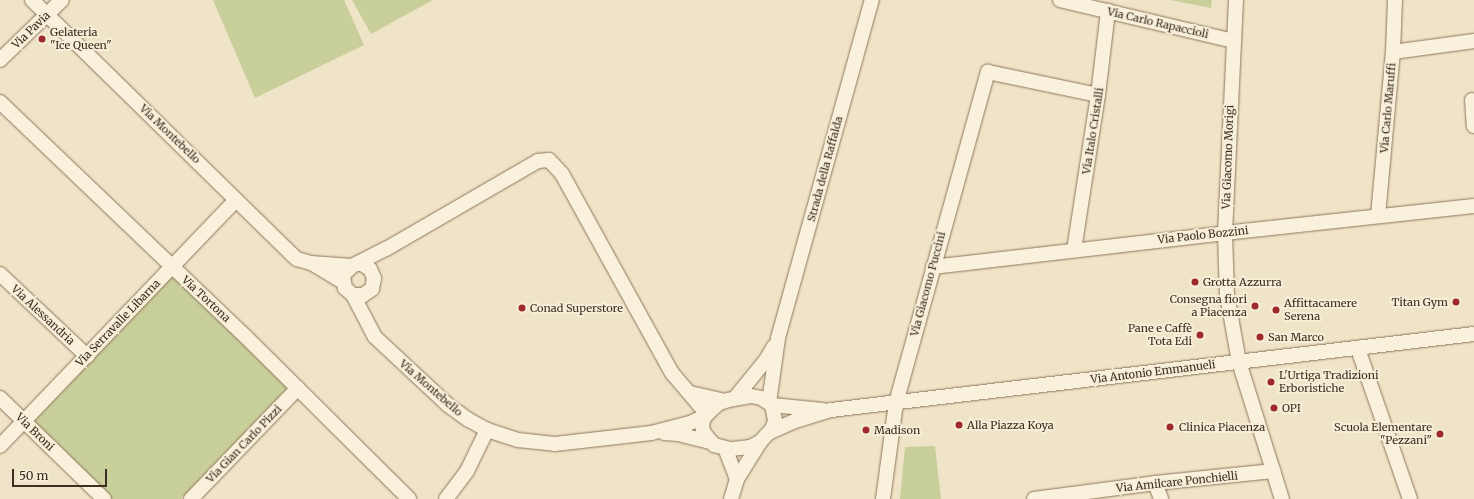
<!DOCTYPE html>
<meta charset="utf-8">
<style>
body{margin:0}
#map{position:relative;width:1474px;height:499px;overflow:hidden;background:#f0e4c8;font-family:Merriweather,serif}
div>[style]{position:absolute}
.green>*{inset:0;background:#c9cf9b}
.roads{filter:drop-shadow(0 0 1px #8d765c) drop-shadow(0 0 1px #8d765c)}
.minor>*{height:14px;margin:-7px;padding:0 7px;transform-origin:7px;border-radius:7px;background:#faf1dc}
.dots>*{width:11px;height:11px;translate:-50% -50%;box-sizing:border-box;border:2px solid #f7eed8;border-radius:50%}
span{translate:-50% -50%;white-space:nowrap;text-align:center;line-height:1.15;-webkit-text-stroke:4px #f7eed8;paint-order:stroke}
.street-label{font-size:11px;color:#3d2e20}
.poi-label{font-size:11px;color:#3d2e20}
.left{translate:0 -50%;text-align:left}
.right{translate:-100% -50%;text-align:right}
.scale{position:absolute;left:12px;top:469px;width:95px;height:18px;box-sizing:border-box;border:2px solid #3d2e20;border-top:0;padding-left:5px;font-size:12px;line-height:14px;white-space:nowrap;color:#3d2e20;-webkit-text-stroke:3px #f7eed8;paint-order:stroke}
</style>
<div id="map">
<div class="green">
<div style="clip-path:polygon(213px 0,344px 0,364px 45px,255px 98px)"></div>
<div style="clip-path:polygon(352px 0,433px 0,371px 34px)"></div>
<div style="clip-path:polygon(1170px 0,1212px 0,1211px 8px)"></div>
<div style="clip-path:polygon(171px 274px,289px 387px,181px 499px,112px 499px,31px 420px)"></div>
<div style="clip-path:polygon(935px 446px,941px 499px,900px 499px,905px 447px)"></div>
</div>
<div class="roads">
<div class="minor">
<div style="left:32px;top:0;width:363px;rotate:44.4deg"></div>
<div style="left:291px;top:254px;width:8px;rotate:40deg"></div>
<div style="left:297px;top:259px;width:15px;rotate:16deg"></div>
<div style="left:311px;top:263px;width:41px;rotate:4.2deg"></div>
<div style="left:1060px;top:0;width:178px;rotate:13.3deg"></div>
<div style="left:1236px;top:0;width:233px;rotate:92.7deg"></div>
<div style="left:1225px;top:233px;width:62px;rotate:88.2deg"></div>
<div style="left:1227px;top:295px;width:68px;rotate:79.8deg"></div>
<div style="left:1239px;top:362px;width:144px;rotate:72.6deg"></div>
<div style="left:1393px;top:52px;width:82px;rotate:-7.7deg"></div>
<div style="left:0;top:60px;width:86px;rotate:-44.1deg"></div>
<div style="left:1472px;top:100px;width:26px;rotate:86deg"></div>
<div style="left:0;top:102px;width:340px;rotate:43.7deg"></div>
<div style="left:246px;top:337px;width:230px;rotate:44.8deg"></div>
<div style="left:1378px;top:216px;width:165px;rotate:-84.8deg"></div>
<div style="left:1393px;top:52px;width:52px;rotate:-87.8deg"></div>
<div style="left:1074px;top:250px;width:157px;rotate:-81.2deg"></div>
<div style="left:1098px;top:95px;width:85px;rotate:-83.2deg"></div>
<div style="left:313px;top:264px;width:35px;rotate:31deg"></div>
<div style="left:357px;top:264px;width:5px"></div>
<div style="left:362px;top:264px;width:9px;rotate:32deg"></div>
<div style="left:370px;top:269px;width:10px;rotate:66deg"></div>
<div style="left:374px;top:278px;width:11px;rotate:100deg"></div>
<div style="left:372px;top:289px;width:11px;rotate:146deg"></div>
<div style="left:363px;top:295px;width:10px;rotate:180deg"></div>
<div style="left:353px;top:295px;width:11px;rotate:-139deg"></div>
<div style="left:345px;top:288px;width:11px;rotate:-100deg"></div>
<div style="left:343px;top:277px;width:4px;rotate:-63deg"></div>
<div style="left:345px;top:273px;width:10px;rotate:-45deg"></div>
<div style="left:352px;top:266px;width:38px;rotate:-27deg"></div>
<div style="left:386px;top:249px;width:176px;rotate:-30.1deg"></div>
<div style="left:538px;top:161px;width:11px;rotate:-5deg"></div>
<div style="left:549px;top:160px;width:19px;rotate:47deg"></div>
<div style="left:562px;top:174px;width:227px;rotate:61.1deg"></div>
<div style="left:672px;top:373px;width:43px;rotate:49.7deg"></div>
<div style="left:700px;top:406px;width:11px;rotate:41deg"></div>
<div style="left:933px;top:267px;width:294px;rotate:-6.6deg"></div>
<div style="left:1225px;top:233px;width:250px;rotate:-6.2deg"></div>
<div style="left:0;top:274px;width:120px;rotate:43.3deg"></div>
<div style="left:353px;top:295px;width:47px;rotate:62.4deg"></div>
<div style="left:375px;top:337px;width:100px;rotate:43deg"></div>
<div style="left:448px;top:405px;width:26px;rotate:36deg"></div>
<div style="left:469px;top:420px;width:21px;rotate:29deg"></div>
<div style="left:487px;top:430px;width:33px;rotate:18deg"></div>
<div style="left:518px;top:440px;width:37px;rotate:6deg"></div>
<div style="left:555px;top:444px;width:97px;rotate:-6.5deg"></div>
<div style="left:651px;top:433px;width:40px;rotate:-14.4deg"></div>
<div style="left:690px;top:423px;width:17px;rotate:-25deg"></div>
<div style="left:1358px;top:349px;width:159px;rotate:70.9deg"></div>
<div style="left:690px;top:393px;width:35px;rotate:13deg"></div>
<div style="left:751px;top:396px;width:10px;rotate:11deg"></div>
<div style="left:761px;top:398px;width:13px;rotate:32deg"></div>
<div style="left:772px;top:405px;width:16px;rotate:79deg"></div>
<div style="left:775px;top:421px;width:9px;rotate:111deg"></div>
<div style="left:772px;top:429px;width:18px;rotate:133deg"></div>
<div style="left:760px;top:442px;width:11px;rotate:153deg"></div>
<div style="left:750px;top:447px;width:20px;rotate:174deg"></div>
<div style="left:730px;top:449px;width:16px;rotate:-166deg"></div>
<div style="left:714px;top:445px;width:17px;rotate:-130deg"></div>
<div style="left:703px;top:432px;width:8px;rotate:-97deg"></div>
<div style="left:702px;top:424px;width:9px;rotate:-69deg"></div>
<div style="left:705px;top:416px;width:19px;rotate:-43deg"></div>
<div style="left:719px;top:403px;width:9px;rotate:-18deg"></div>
<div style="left:728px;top:400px;width:23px;rotate:-10deg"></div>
<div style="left:0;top:398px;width:145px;rotate:44.2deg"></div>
<div style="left:735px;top:398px;width:49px;rotate:-50.8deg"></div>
<div style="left:766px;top:360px;width:16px;rotate:-60deg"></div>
<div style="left:769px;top:403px;width:66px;rotate:-82.1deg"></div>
<div style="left:778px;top:338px;width:351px;rotate:-74.5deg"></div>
<div style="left:772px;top:405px;width:51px;rotate:5.6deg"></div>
<div style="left:770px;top:432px;width:27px;rotate:-24deg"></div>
<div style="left:795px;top:421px;width:38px;rotate:-17deg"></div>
<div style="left:831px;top:410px;width:647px;rotate:-6.74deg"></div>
<div style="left:664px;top:433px;width:14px;rotate:4deg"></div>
<div style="left:678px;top:434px;width:34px;rotate:14deg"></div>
<div style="left:0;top:446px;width:341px;rotate:-46.2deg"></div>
<div style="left:725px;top:448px;width:33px;rotate:69deg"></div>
<div style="left:1155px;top:483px;width:17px;rotate:69deg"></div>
<div style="left:191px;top:499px;width:154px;rotate:-46.1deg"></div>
<div style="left:446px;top:499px;width:35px;rotate:-53deg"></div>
<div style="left:467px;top:471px;width:46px;rotate:-64deg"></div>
<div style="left:731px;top:499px;width:21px;rotate:-73deg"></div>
<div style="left:737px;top:479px;width:44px;rotate:-58.1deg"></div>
<div style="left:883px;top:499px;width:97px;rotate:-82.3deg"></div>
<div style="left:896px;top:403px;width:344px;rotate:-74.5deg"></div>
<div style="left:988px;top:72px;width:112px;rotate:11.8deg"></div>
<div style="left:1034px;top:499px;width:122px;rotate:-7.5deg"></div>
<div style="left:1155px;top:483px;width:119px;rotate:-5.8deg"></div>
</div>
</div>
<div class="dots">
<div style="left:42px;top:39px;background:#9e2a2b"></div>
<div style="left:1195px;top:282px;background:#9e2a2b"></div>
<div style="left:1456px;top:302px;background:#9e2a2b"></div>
<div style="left:1255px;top:306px;background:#9e2a2b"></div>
<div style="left:522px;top:308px;background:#9e2a2b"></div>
<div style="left:1276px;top:310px;background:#9e2a2b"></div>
<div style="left:1200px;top:335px;background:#9e2a2b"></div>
<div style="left:1260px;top:337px;background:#9e2a2b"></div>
<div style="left:1271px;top:382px;background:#9e2a2b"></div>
<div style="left:1274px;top:408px;background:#9e2a2b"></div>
<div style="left:959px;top:425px;background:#9e2a2b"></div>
<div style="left:1170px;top:427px;background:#9e2a2b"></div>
<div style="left:866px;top:430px;background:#9e2a2b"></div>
<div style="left:1440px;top:434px;background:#9e2a2b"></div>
</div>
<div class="street-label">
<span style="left:1158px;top:23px;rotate:13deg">Via Carlo Rapaccioli</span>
<span style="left:31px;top:30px;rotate:-44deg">Via Pavia</span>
<span style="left:1388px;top:108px;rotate:-85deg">Via Carlo Maruffi</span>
<span style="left:1093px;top:131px;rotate:-81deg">Via Italo Cristalli</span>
<span style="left:170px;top:134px;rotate:44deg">Via Montebello</span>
<span style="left:1228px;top:157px;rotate:-88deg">Via Giacomo Morigi</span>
<span style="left:825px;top:169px;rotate:-75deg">Strada della Raffalda</span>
<span style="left:1203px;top:235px;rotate:-6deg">Via Paolo Bozzini</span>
<span style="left:928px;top:284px;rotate:-75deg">Via Giacomo Puccini</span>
<span style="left:206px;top:299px;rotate:43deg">Via Tortona</span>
<span style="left:43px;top:315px;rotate:43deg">Via Alessandria</span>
<span style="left:118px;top:323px;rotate:-46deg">Via Serravalle Libarna</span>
<span style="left:1153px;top:372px;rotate:-7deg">Via Antonio Emmanueli</span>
<span style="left:431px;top:388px;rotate:41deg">Via Montebello</span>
<span style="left:35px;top:432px;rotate:44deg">Via Broni</span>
<span style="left:244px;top:444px;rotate:-46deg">Via Gian Carlo Pizzi</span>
<span style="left:1177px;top:482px;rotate:-6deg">Via Amilcare Ponchielli</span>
</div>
<div class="poi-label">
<span class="left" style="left:50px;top:39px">Gelateria<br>"Ice Queen"</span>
<span class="left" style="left:1203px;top:282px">Grotta Azzurra</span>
<span class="right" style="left:1247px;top:306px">Consegna fiori<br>a Piacenza</span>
<span class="right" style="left:1448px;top:302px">Titan Gym</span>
<span class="left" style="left:1284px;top:310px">Affittacamere<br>Serena</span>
<span class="left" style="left:530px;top:308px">Conad Superstore</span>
<span class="right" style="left:1192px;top:335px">Pane e Caffè<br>Tota Edi</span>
<span class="left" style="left:1268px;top:337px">San Marco</span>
<span class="left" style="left:1279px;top:382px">L'Urtiga Tradizioni<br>Erboristiche</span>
<span class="left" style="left:1282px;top:408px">OPI</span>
<span class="left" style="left:967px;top:425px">Alla Piazza Koya</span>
<span class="left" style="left:1179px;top:427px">Clinica Piacenza</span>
<span class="right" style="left:1432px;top:434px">Scuola Elementare<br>"Pezzani"</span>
<span class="left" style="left:874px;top:430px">Madison</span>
</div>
<div class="scale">50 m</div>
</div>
